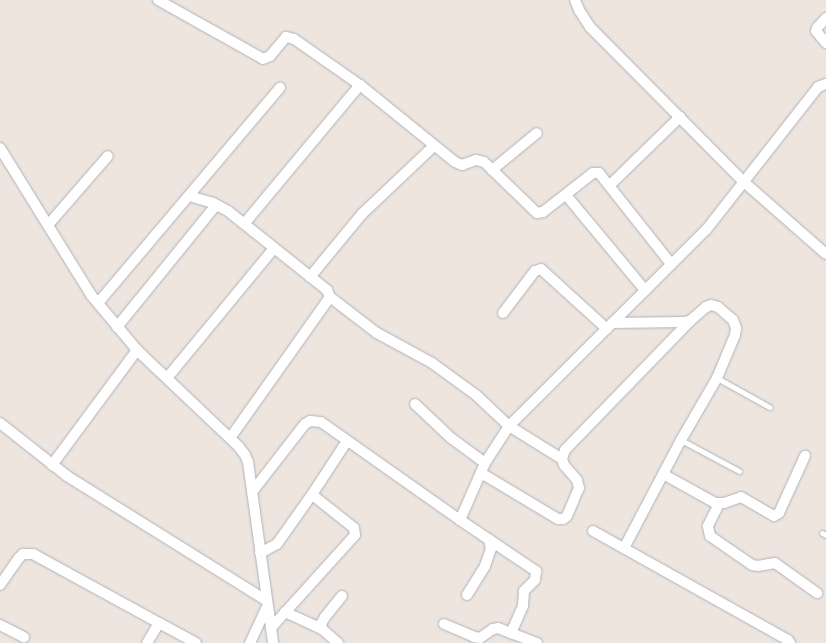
<!DOCTYPE html>
<style>
body{margin:0}
#map{position:relative;width:826px;height:643px;overflow:hidden;background:#ede5de;font-family:"Alegreya Sans",sans-serif}
div>[style]{position:absolute}
.roads{filter:drop-shadow(0 0 1px #afb2bb) drop-shadow(0 0 1px #afb2bb)}
.lane>*{height:5px;margin:-2.5px;padding:0 2.5px;transform-origin:2.5px;border-radius:2.5px;background:#fff}
.street>*{height:10px;margin:-5px;padding:0 5px;transform-origin:5px;border-radius:5px;background:#fff}
span{translate:-50% -50%;white-space:nowrap;text-align:center;line-height:1.15;-webkit-text-stroke:3px #fff;paint-order:stroke}
</style>
<div id="map">
<div class="roads">
<div class="lane">
<div style="left:717px;top:378px;width:60px;rotate:29.1deg"></div>
<div style="left:681px;top:440px;width:66px;rotate:28.1deg"></div>
<div style="left:822px;top:533px;width:4px;rotate:27deg"></div>
</div>
<div class="street">
<div style="left:158px;top:0;width:120px;rotate:29.3deg"></div>
<div style="left:263px;top:59px;width:8px;rotate:-23deg"></div>
<div style="left:270px;top:56px;width:25px;rotate:-50deg"></div>
<div style="left:286px;top:37px;width:8px;rotate:14deg"></div>
<div style="left:294px;top:39px;width:80px;rotate:34.9deg"></div>
<div style="left:360px;top:85px;width:122px;rotate:39deg"></div>
<div style="left:455px;top:162px;width:8px;rotate:23deg"></div>
<div style="left:462px;top:165px;width:15px;rotate:-20deg"></div>
<div style="left:476px;top:160px;width:8px;rotate:14deg"></div>
<div style="left:484px;top:162px;width:74px;rotate:43.9deg"></div>
<div style="left:537px;top:213px;width:6px;rotate:-9deg"></div>
<div style="left:543px;top:212px;width:63px;rotate:-38deg"></div>
<div style="left:593px;top:173px;width:6px"></div>
<div style="left:599px;top:173px;width:116px;rotate:51.6deg"></div>
<div style="left:575px;top:0;width:11px;rotate:68deg"></div>
<div style="left:579px;top:10px;width:20px;rotate:57deg"></div>
<div style="left:590px;top:27px;width:218px;rotate:45.2deg"></div>
<div style="left:744px;top:182px;width:109px;rotate:41.3deg"></div>
<div style="left:826px;top:18px;width:13px;rotate:132deg"></div>
<div style="left:817px;top:28px;width:3px;rotate:108deg"></div>
<div style="left:816px;top:31px;width:16px;rotate:50deg"></div>
<div style="left:0;top:148px;width:173px;rotate:58.2deg"></div>
<div style="left:91px;top:295px;width:73px;rotate:50deg"></div>
<div style="left:138px;top:351px;width:139px;rotate:43.5deg"></div>
<div style="left:239px;top:447px;width:10px;rotate:53deg"></div>
<div style="left:245px;top:455px;width:8px;rotate:67deg"></div>
<div style="left:248px;top:462px;width:183px;rotate:82.1deg"></div>
<div style="left:492px;top:170px;width:58px;rotate:-39.4deg"></div>
<div style="left:610px;top:185px;width:98px;rotate:-44.2deg"></div>
<div style="left:566px;top:195px;width:124px;rotate:50.3deg"></div>
<div style="left:189px;top:196px;width:25px;rotate:16deg"></div>
<div style="left:213px;top:203px;width:17px;rotate:28deg"></div>
<div style="left:228px;top:211px;width:127px;rotate:38.6deg"></div>
<div style="left:327px;top:290px;width:8px;rotate:67deg"></div>
<div style="left:330px;top:297px;width:173px;rotate:125.3deg"></div>
<div style="left:244px;top:224px;width:181px;rotate:-50.2deg"></div>
<div style="left:48px;top:225px;width:91px;rotate:-49deg"></div>
<div style="left:310px;top:277px;width:82px;rotate:-50.5deg"></div>
<div style="left:362px;top:214px;width:99px;rotate:-43.4deg"></div>
<div style="left:330px;top:297px;width:59px;rotate:37.5deg"></div>
<div style="left:377px;top:333px;width:63px;rotate:28.6deg"></div>
<div style="left:432px;top:363px;width:54px;rotate:36deg"></div>
<div style="left:476px;top:395px;width:45px;rotate:43.2deg"></div>
<div style="left:509px;top:426px;width:278px;rotate:-44.9deg"></div>
<div style="left:706px;top:230px;width:182px;rotate:-51.9deg"></div>
<div style="left:818px;top:87px;width:9px;rotate:-21deg"></div>
<div style="left:98px;top:303px;width:282px;rotate:-49.8deg"></div>
<div style="left:503px;top:313px;width:53px;rotate:-52.7deg"></div>
<div style="left:535px;top:271px;width:6px;rotate:-18deg"></div>
<div style="left:541px;top:269px;width:89px;rotate:42.3deg"></div>
<div style="left:612px;top:323px;width:73px;rotate:-0.8deg"></div>
<div style="left:685px;top:322px;width:6px;rotate:-18deg"></div>
<div style="left:691px;top:320px;width:20px;rotate:-41deg"></div>
<div style="left:706px;top:307px;width:5px;rotate:-22deg"></div>
<div style="left:711px;top:305px;width:7px;rotate:16deg"></div>
<div style="left:718px;top:307px;width:20px;rotate:41deg"></div>
<div style="left:733px;top:320px;width:9px;rotate:69deg"></div>
<div style="left:736px;top:328px;width:7px;rotate:98deg"></div>
<div style="left:735px;top:335px;width:47px;rotate:112.7deg"></div>
<div style="left:717px;top:378px;width:72px;rotate:120.1deg"></div>
<div style="left:681px;top:440px;width:122px;rotate:117.8deg"></div>
<div style="left:117px;top:327px;width:157px;rotate:-50.9deg"></div>
<div style="left:167px;top:378px;width:168px;rotate:-50.5deg"></div>
<div style="left:415px;top:404px;width:50px;rotate:43.4deg"></div>
<div style="left:451px;top:438px;width:42px;rotate:36.3deg"></div>
<div style="left:0;top:423px;width:85px;rotate:38.3deg"></div>
<div style="left:67px;top:476px;width:236px;rotate:32deg"></div>
<div style="left:52px;top:465px;width:143px;rotate:-53.5deg"></div>
<div style="left:481px;top:473px;width:90px;rotate:30.9deg"></div>
<div style="left:558px;top:519px;width:5px"></div>
<div style="left:563px;top:519px;width:5px;rotate:-37deg"></div>
<div style="left:567px;top:516px;width:30px;rotate:-67deg"></div>
<div style="left:579px;top:488px;width:8px;rotate:-104deg"></div>
<div style="left:577px;top:480px;width:20px;rotate:-131deg"></div>
<div style="left:564px;top:465px;width:6px;rotate:-108deg"></div>
<div style="left:562px;top:459px;width:9px;rotate:-72deg"></div>
<div style="left:565px;top:450px;width:180px;rotate:-45.9deg"></div>
<div style="left:663px;top:474px;width:60px;rotate:29.1deg"></div>
<div style="left:715px;top:503px;width:9px"></div>
<div style="left:724px;top:503px;width:18px;rotate:-19deg"></div>
<div style="left:741px;top:497px;width:38px;rotate:30deg"></div>
<div style="left:774px;top:516px;width:6px;rotate:-31deg"></div>
<div style="left:779px;top:513px;width:63px;rotate:-65.5deg"></div>
<div style="left:252px;top:492px;width:86px;rotate:-52.1deg"></div>
<div style="left:305px;top:424px;width:6px;rotate:-31deg"></div>
<div style="left:310px;top:421px;width:11px;rotate:5deg"></div>
<div style="left:321px;top:422px;width:170px;rotate:35.2deg"></div>
<div style="left:460px;top:520px;width:92px;rotate:33.9deg"></div>
<div style="left:536px;top:571px;width:9px;rotate:96deg"></div>
<div style="left:535px;top:580px;width:16px;rotate:135deg"></div>
<div style="left:524px;top:591px;width:15px;rotate:94deg"></div>
<div style="left:523px;top:606px;width:30px;rotate:114deg"></div>
<div style="left:719px;top:504px;width:25px;rotate:117deg"></div>
<div style="left:708px;top:526px;width:10px;rotate:79deg"></div>
<div style="left:710px;top:536px;width:51px;rotate:34.6deg"></div>
<div style="left:752px;top:565px;width:6px;rotate:9deg"></div>
<div style="left:758px;top:566px;width:17px;rotate:-10deg"></div>
<div style="left:775px;top:563px;width:52px;rotate:35.5deg"></div>
<div style="left:460px;top:520px;width:62px;rotate:-66.3deg"></div>
<div style="left:485px;top:463px;width:44px;rotate:-57deg"></div>
<div style="left:509px;top:426px;width:62px;rotate:31.9deg"></div>
<div style="left:593px;top:531px;width:223px;rotate:29.2deg"></div>
<div style="left:788px;top:640px;width:4px;rotate:56deg"></div>
<div style="left:260px;top:553px;width:19px;rotate:-28deg"></div>
<div style="left:277px;top:544px;width:62px;rotate:-54.8deg"></div>
<div style="left:0;top:585px;width:33px;rotate:-55deg"></div>
<div style="left:19px;top:558px;width:6px;rotate:-45deg"></div>
<div style="left:23px;top:554px;width:10px"></div>
<div style="left:33px;top:554px;width:144px;rotate:28.7deg"></div>
<div style="left:159px;top:623px;width:23px;rotate:121deg"></div>
<div style="left:467px;top:595px;width:34px;rotate:-58deg"></div>
<div style="left:485px;top:566px;width:18px;rotate:-71deg"></div>
<div style="left:491px;top:549px;width:10px;rotate:-101deg"></div>
<div style="left:285px;top:612px;width:41px;rotate:24.7deg"></div>
<div style="left:159px;top:623px;width:42px;rotate:28.4deg"></div>
<div style="left:444px;top:624px;width:33px;rotate:23deg"></div>
<div style="left:474px;top:637px;width:6px;rotate:9deg"></div>
<div style="left:480px;top:638px;width:16px;rotate:-35deg"></div>
<div style="left:493px;top:629px;width:5px;rotate:-11deg"></div>
<div style="left:498px;top:628px;width:42px;rotate:21deg"></div>
<div style="left:0;top:625px;width:27px;rotate:27deg"></div>
<div style="left:271px;top:628px;width:125px;rotate:-47.9deg"></div>
<div style="left:355px;top:535px;width:7px;rotate:-98deg"></div>
<div style="left:354px;top:528px;width:50px;rotate:-141.5deg"></div>
<div style="left:315px;top:497px;width:4px;rotate:-117deg"></div>
<div style="left:313px;top:493px;width:62px;rotate:-56.8deg"></div>
<div style="left:250px;top:643px;width:40px;rotate:-65deg"></div>
<div style="left:338px;top:643px;width:21px;rotate:-139deg"></div>
<div style="left:322px;top:629px;width:5px;rotate:-101deg"></div>
<div style="left:321px;top:624px;width:8px;rotate:-60deg"></div>
<div style="left:325px;top:617px;width:27px;rotate:-51deg"></div>
</div>
</div>
</div>
